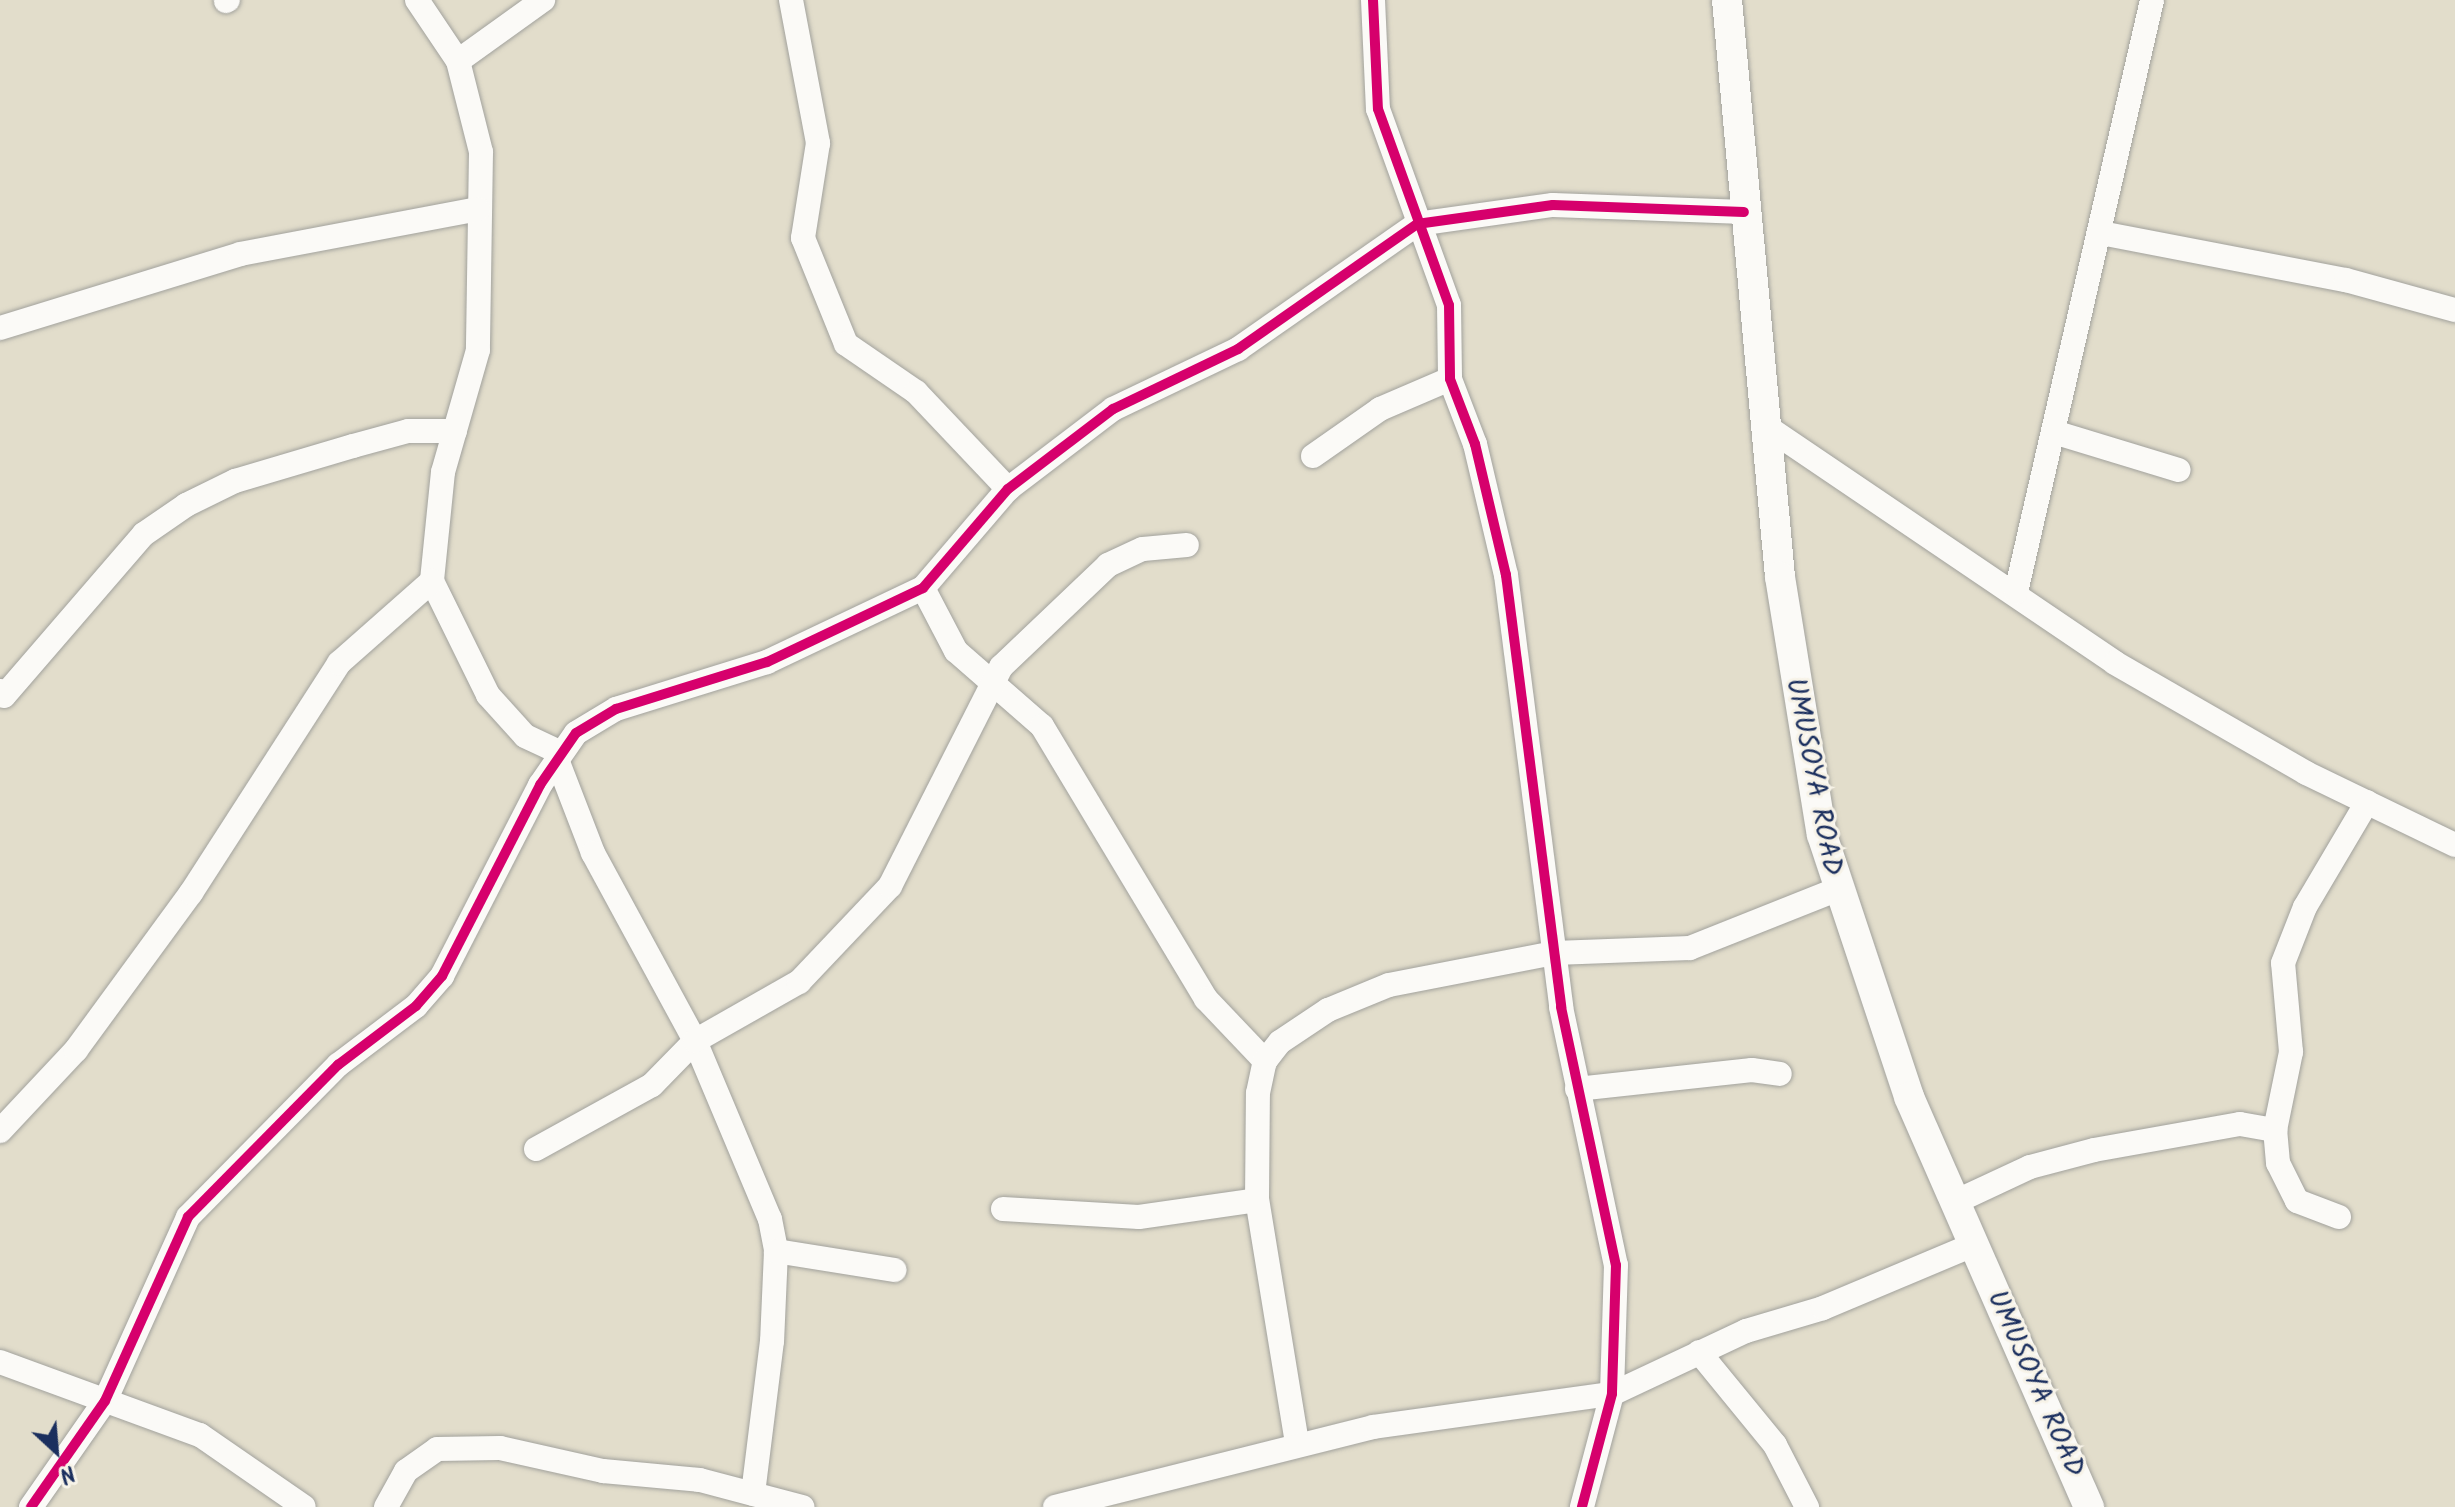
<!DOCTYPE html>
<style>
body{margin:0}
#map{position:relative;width:2455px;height:1507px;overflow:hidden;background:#e2ddcb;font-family:Kalam,sans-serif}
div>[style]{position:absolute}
.roads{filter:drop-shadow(0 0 2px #a2a29d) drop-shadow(0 0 2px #a2a29d)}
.minor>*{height:24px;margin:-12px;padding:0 12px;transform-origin:12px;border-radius:12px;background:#fbfaf7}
.major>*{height:30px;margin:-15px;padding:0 15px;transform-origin:15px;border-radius:15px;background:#fbfaf7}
.cycleway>*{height:10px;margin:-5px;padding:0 5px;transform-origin:5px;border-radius:5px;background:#d6006c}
span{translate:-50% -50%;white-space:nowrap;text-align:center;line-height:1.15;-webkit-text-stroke:6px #f7f3e8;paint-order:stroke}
.street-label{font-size:28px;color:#1b2f5e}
.north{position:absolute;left:16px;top:1411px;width:80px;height:80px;-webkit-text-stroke:6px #f7f3e8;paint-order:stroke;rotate:154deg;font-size:22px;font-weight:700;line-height:32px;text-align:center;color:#1b2f5e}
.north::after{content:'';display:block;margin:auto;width:28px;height:36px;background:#1b2f5e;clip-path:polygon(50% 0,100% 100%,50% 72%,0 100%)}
</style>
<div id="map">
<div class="roads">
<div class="minor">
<div style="left:417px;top:0;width:73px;rotate:56.1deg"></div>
<div style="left:458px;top:61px;width:94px;rotate:75.8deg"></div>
<div style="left:481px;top:152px;width:198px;rotate:90.9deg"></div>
<div style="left:478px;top:350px;width:127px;rotate:106deg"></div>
<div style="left:443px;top:472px;width:110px;rotate:95.8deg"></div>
<div style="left:432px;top:581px;width:127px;rotate:63.8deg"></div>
<div style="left:488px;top:695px;width:55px;rotate:47.9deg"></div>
<div style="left:525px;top:736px;width:38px;rotate:25deg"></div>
<div style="left:791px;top:0;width:146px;rotate:79.3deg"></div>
<div style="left:818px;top:143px;width:96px;rotate:99deg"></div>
<div style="left:803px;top:238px;width:114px;rotate:67.9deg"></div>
<div style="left:846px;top:344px;width:85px;rotate:34.4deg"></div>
<div style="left:916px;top:392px;width:134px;rotate:46.5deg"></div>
<div style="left:1373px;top:0;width:109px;rotate:87.4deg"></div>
<div style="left:1378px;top:109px;width:208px;rotate:70.1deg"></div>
<div style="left:1449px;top:305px;width:74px;rotate:89.2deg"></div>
<div style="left:1450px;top:379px;width:70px;rotate:69deg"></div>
<div style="left:1475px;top:444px;width:135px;rotate:76.7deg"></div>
<div style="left:1506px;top:575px;width:435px;rotate:82.7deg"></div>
<div style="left:1561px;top:1007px;width:264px;rotate:78deg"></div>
<div style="left:1616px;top:1265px;width:129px;rotate:91.8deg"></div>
<div style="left:1612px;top:1394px;width:117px;rotate:104.9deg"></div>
<div style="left:226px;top:1px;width:2px;rotate:-27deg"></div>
<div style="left:458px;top:61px;width:105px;rotate:-35.7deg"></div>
<div style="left:2101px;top:233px;width:249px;rotate:10.9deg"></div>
<div style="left:2346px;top:280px;width:113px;rotate:15.4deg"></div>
<div style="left:0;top:328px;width:251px;rotate:-17.1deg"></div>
<div style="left:240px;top:254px;width:242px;rotate:-10.7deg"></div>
<div style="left:1767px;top:427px;width:420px;rotate:34.1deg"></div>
<div style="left:2115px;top:663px;width:220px;rotate:29.9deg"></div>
<div style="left:2306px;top:773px;width:165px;rotate:25.8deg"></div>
<div style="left:2057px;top:433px;width:127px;rotate:16.9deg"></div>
<div style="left:1313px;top:456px;width:82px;rotate:-35deg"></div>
<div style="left:1380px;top:409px;width:76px;rotate:-23.2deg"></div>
<div style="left:923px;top:588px;width:71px;rotate:62.4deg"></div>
<div style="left:956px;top:651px;width:114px;rotate:41.1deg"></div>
<div style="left:1042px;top:726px;width:318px;rotate:59deg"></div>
<div style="left:1206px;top:999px;width:86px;rotate:46.4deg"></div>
<div style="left:2016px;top:592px;width:607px;rotate:-77.06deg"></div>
<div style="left:0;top:691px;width:6px;rotate:51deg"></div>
<div style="left:4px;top:696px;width:214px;rotate:-49.2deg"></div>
<div style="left:144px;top:534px;width:51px;rotate:-34.6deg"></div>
<div style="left:186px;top:505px;width:55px;rotate:-26.1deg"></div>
<div style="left:235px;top:481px;width:123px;rotate:-16.5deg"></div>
<div style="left:353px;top:446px;width:57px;rotate:-15.3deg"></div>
<div style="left:408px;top:431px;width:47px"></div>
<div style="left:556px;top:757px;width:103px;rotate:68.9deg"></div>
<div style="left:593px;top:853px;width:214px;rotate:61.5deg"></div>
<div style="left:695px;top:1041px;width:193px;rotate:67.2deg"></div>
<div style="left:770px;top:1219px;width:33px;rotate:79deg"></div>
<div style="left:776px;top:1251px;width:90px;rotate:92.5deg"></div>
<div style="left:772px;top:1341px;width:154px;rotate:97.1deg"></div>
<div style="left:1577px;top:1089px;width:176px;rotate:-6.2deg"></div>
<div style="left:1752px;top:1070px;width:28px;rotate:8deg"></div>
<div style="left:0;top:1131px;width:111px;rotate:-46.8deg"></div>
<div style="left:76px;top:1050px;width:195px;rotate:-53.8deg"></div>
<div style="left:191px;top:893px;width:274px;rotate:-57.2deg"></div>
<div style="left:339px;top:663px;width:124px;rotate:-41.4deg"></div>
<div style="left:536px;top:1149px;width:132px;rotate:-28.9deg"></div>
<div style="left:652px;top:1085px;width:62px;rotate:-45.7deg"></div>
<div style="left:695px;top:1041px;width:120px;rotate:-29.6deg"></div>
<div style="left:799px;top:982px;width:132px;rotate:-46.5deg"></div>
<div style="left:890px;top:886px;width:246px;rotate:-63.1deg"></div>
<div style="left:1001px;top:667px;width:148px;rotate:-43.6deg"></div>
<div style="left:1108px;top:565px;width:38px;rotate:-25deg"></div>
<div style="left:1143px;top:549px;width:44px;rotate:-5.2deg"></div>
<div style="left:1955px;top:1202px;width:83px;rotate:-25deg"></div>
<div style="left:2030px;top:1167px;width:66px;rotate:-14.9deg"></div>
<div style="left:2094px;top:1150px;width:148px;rotate:-10.1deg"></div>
<div style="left:2240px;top:1124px;width:36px;rotate:10deg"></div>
<div style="left:1003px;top:1209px;width:136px;rotate:3.4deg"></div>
<div style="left:1139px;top:1217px;width:119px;rotate:-8.2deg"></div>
<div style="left:2339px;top:1217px;width:45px;rotate:-159.1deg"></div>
<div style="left:2297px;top:1201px;width:42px;rotate:-116.6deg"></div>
<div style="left:2278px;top:1163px;width:33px;rotate:-95deg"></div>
<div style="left:2275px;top:1130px;width:80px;rotate:-78.4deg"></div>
<div style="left:2291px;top:1052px;width:89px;rotate:-95.1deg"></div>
<div style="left:2283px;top:963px;width:60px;rotate:-68.6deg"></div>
<div style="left:2305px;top:907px;width:122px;rotate:-59.4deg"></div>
<div style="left:776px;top:1251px;width:120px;rotate:9.1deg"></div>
<div style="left:1699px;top:1352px;width:120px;rotate:50.7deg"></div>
<div style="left:1775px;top:1445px;width:70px;rotate:62.7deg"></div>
<div style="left:0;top:1362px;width:213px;rotate:20.1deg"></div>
<div style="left:200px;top:1435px;width:126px;rotate:34.7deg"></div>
<div style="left:1297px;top:1443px;width:246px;rotate:-99.3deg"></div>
<div style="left:1257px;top:1200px;width:107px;rotate:-89.5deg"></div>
<div style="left:1258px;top:1093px;width:33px;rotate:-78deg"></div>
<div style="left:1265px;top:1061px;width:24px;rotate:-52deg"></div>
<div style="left:1280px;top:1042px;width:58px;rotate:-33.7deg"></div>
<div style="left:1328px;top:1010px;width:66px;rotate:-22.3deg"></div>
<div style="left:1389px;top:985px;width:168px;rotate:-11deg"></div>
<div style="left:1554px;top:953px;width:136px;rotate:-2.1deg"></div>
<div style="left:1690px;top:948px;width:157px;rotate:-21.7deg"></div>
<div style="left:31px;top:1507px;width:129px;rotate:-55.1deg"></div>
<div style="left:105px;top:1401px;width:202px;rotate:-65.7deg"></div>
<div style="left:188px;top:1217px;width:214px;rotate:-45.4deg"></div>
<div style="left:338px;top:1065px;width:98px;rotate:-37.1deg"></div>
<div style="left:416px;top:1006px;width:40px;rotate:-49deg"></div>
<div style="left:442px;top:976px;width:215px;rotate:-62.8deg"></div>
<div style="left:540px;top:785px;width:63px;rotate:-55.3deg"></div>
<div style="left:576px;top:733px;width:47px;rotate:-31deg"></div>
<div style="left:616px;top:709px;width:158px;rotate:-17.3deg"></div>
<div style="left:767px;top:662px;width:173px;rotate:-25.4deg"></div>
<div style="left:923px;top:588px;width:130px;rotate:-49.4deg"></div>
<div style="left:1008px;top:489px;width:132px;rotate:-37.3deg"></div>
<div style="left:1113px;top:409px;width:139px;rotate:-25.6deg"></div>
<div style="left:1238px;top:349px;width:218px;rotate:-34.9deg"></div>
<div style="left:1417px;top:224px;width:137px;rotate:-8deg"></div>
<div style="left:1553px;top:205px;width:191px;rotate:2.1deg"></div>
<div style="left:386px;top:1507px;width:41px;rotate:-60.9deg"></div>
<div style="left:406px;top:1471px;width:38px;rotate:-35deg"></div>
<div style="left:437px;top:1449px;width:63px;rotate:-0.9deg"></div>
<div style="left:500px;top:1448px;width:106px;rotate:12.6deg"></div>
<div style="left:603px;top:1471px;width:97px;rotate:5.3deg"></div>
<div style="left:700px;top:1480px;width:106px;rotate:14.8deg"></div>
<div style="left:1055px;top:1507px;width:328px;rotate:-14.1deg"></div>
<div style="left:1373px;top:1427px;width:241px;rotate:-7.9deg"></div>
<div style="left:1612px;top:1394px;width:148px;rotate:-25.2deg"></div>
<div style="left:1746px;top:1331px;width:80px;rotate:-16.6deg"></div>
<div style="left:1823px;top:1308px;width:163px;rotate:-22.8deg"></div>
</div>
<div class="major">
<div style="left:1727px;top:0;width:579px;rotate:84.75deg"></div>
<div style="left:1780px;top:577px;width:261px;rotate:80.8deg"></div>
<div style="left:1822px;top:835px;width:276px;rotate:71.6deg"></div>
<div style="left:1909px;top:1097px;width:448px;rotate:66.3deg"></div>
</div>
</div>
<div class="cycleway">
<div style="left:1373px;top:0;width:109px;rotate:87.4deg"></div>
<div style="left:1378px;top:109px;width:208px;rotate:70.1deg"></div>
<div style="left:1449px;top:305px;width:74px;rotate:89.2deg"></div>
<div style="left:1450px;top:379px;width:70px;rotate:69deg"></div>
<div style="left:1475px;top:444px;width:135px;rotate:76.7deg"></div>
<div style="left:1506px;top:575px;width:435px;rotate:82.7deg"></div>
<div style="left:1561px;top:1007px;width:264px;rotate:78deg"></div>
<div style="left:1616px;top:1265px;width:129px;rotate:91.8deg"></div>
<div style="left:1612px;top:1394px;width:117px;rotate:104.9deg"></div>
<div style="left:31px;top:1507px;width:129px;rotate:-55.1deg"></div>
<div style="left:105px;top:1401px;width:202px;rotate:-65.7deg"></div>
<div style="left:188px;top:1217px;width:214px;rotate:-45.4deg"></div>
<div style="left:338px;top:1065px;width:98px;rotate:-37.1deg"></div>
<div style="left:416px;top:1006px;width:40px;rotate:-49deg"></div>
<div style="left:442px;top:976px;width:215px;rotate:-62.8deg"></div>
<div style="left:540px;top:785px;width:63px;rotate:-55.3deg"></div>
<div style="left:576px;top:733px;width:47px;rotate:-31deg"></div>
<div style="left:616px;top:709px;width:158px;rotate:-17.3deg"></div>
<div style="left:767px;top:662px;width:173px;rotate:-25.4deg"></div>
<div style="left:923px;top:588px;width:130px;rotate:-49.4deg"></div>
<div style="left:1008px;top:489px;width:132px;rotate:-37.3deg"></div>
<div style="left:1113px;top:409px;width:139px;rotate:-25.6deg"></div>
<div style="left:1238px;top:349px;width:218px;rotate:-34.9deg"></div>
<div style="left:1417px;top:224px;width:137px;rotate:-8deg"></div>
<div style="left:1553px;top:205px;width:191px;rotate:2.1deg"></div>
</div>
<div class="street-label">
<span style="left:1813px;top:777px;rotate:79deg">UMUSOYA ROAD</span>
<span style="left:2035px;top:1384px;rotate:66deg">UMUSOYA ROAD</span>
</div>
<div class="north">N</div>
</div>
